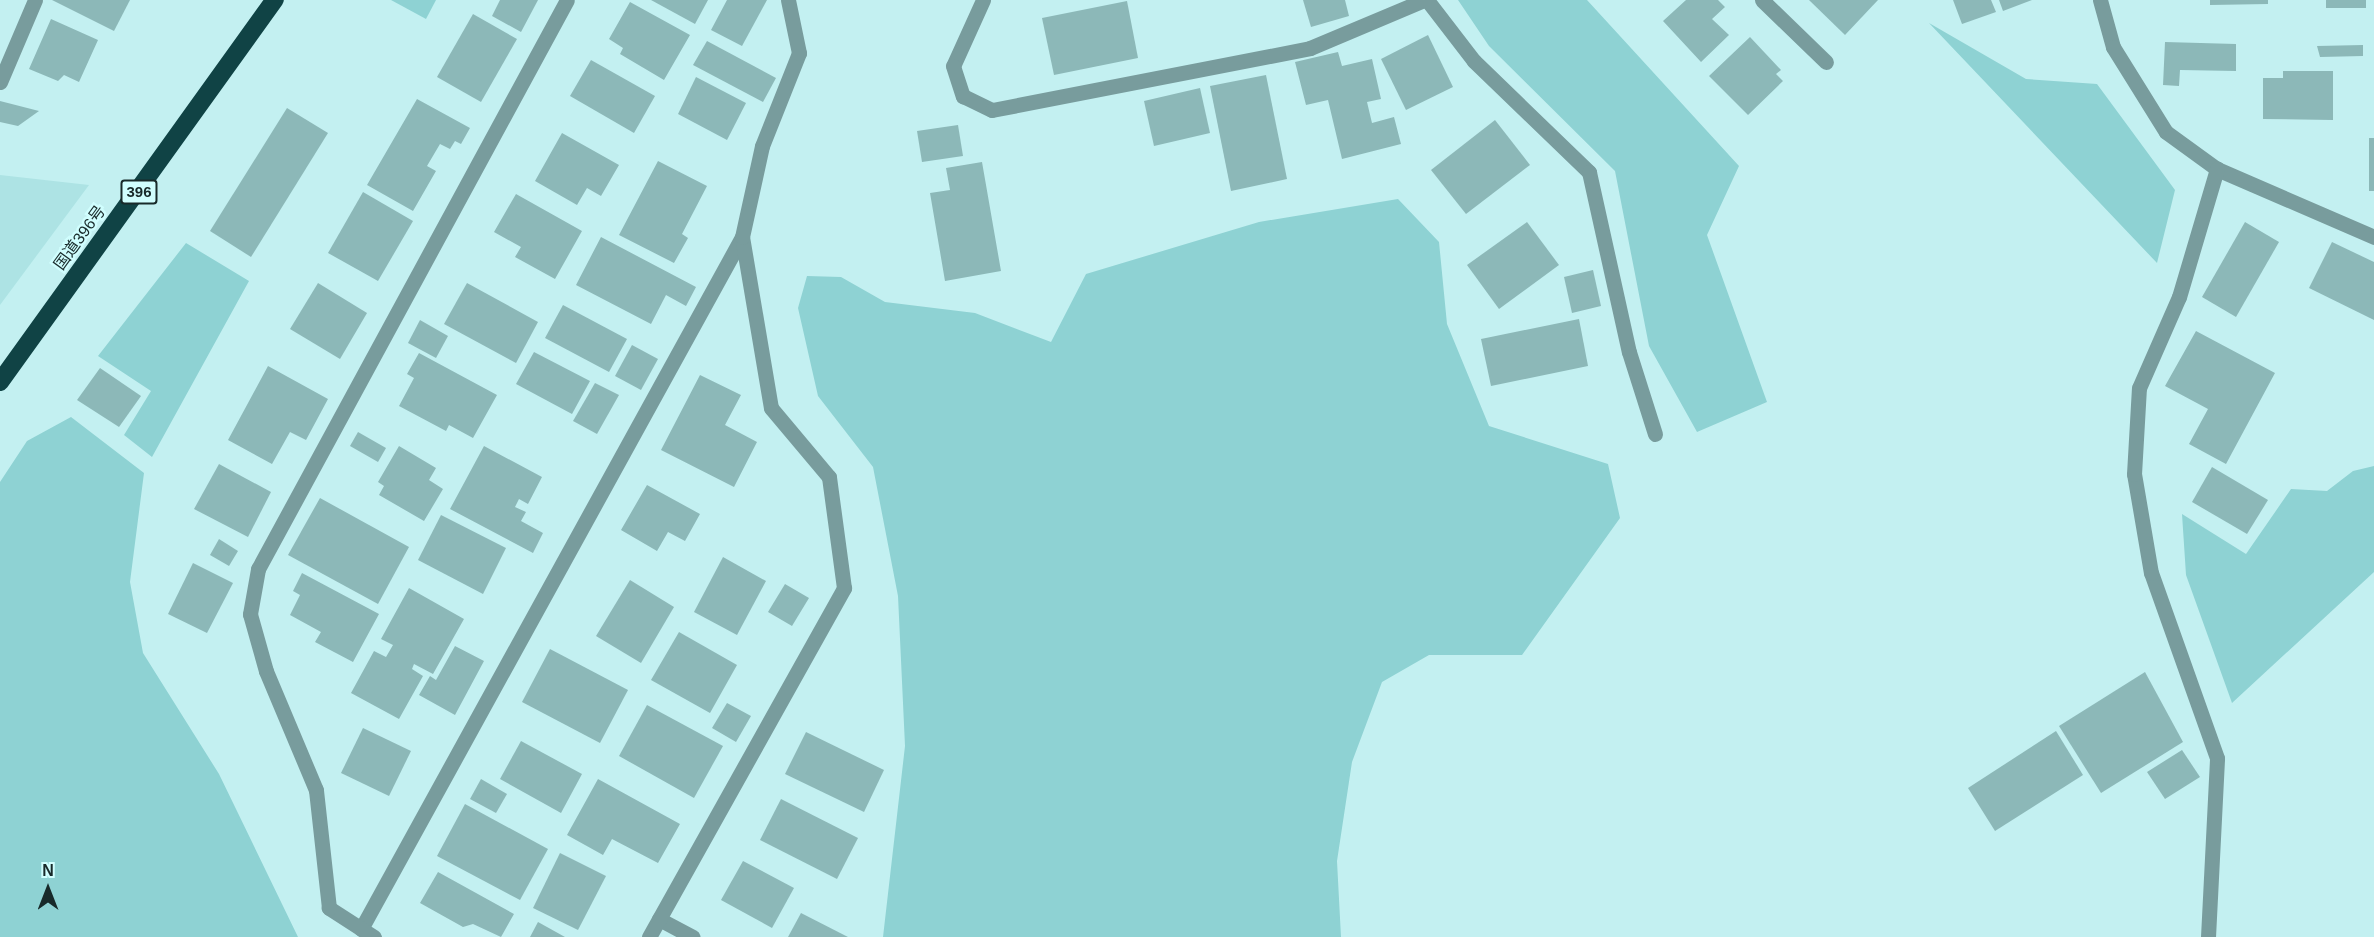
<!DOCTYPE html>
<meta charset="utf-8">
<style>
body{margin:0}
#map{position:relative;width:2374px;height:937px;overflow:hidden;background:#c3f0f1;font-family:Helvetica,"Noto Sans JP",sans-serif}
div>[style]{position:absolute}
.built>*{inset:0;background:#ade3e4}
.green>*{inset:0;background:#8ed2d3}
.building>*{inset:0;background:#8cb8b8}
.lane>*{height:15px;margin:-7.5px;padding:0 7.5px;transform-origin:7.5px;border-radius:7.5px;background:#789c9d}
.street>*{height:15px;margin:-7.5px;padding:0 7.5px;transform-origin:7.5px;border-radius:7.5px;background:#789c9d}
.highway>*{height:18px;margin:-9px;padding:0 9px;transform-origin:9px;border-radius:9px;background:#104345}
span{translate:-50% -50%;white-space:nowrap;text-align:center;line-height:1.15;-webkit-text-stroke:5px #d0fefe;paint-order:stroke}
.shield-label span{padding:2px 4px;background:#d0fefe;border:2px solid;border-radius:4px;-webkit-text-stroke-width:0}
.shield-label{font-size:15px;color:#182a2a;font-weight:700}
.street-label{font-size:16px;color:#182a2a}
.north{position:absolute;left:18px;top:859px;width:60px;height:60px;-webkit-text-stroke:4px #d0fefe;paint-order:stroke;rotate:0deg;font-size:16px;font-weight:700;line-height:24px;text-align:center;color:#182a2a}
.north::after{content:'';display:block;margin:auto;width:21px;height:27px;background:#182a2a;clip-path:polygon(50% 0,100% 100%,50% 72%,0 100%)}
</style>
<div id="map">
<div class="built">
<div style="clip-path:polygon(0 175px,89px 185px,0 305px)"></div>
</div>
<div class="green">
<div style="clip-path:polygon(391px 0,436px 0,426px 19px)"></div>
<div style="clip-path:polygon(1458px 0,1587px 0,1739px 166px,1707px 235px,1767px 402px,1697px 432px,1649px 346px,1615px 171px,1489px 46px)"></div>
<div style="clip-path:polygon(1929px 23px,2026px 79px,2097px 84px,2175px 190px,2157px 263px)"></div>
<div style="clip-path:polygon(1398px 199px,1439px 242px,1447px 324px,1489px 426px,1608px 464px,1620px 518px,1522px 655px,1429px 655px,1382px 682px,1352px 762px,1337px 861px,1341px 937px,883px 937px,905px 746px,898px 596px,873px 467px,818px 396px,798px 308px,807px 276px,841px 277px,885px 302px,975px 313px,1051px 342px,1086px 274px,1259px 222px)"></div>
<div style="clip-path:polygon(186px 243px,249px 281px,152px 457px,124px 435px,151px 391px,98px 356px)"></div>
<div style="clip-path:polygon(71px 417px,144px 473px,130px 582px,143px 653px,219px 774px,298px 937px,0 937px,0 482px,27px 441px)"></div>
<div style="clip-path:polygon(2374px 466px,2374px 572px,2232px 703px,2186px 575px,2182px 514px,2246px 554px,2291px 489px,2327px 491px,2353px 471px)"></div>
</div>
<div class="building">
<div style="clip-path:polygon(52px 0,130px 0,114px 31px)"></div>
<div style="clip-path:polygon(500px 0,538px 0,521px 32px,492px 16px)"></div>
<div style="clip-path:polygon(651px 0,708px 0,695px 24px)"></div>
<div style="clip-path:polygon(727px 0,767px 0,742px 46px,711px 30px)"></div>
<div style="clip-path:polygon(1303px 0,1345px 0,1349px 16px,1311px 27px)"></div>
<div style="clip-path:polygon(1686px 0,1718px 0,1725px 7px,1712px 19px,1729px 35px,1701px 62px,1663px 21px)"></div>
<div style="clip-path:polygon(1809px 0,1878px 0,1845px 35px)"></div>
<div style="clip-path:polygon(1953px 0,1991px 0,1996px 12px,1962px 24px)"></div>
<div style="clip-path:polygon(1999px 0,2032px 0,2003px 11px)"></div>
<div style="clip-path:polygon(2210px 0,2268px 0,2268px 4px,2210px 5px)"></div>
<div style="clip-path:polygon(2326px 0,2366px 0,2366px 8px,2326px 8px)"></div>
<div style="clip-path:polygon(1127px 1px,1138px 58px,1054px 75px,1042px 18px)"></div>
<div style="clip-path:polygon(630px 2px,690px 35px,664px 80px,620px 54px,623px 48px,609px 39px)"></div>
<div style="clip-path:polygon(473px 14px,517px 39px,481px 102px,437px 77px)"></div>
<div style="clip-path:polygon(51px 19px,98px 40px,79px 82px,64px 75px,58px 81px,29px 69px)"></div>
<div style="clip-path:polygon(1428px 35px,1453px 87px,1406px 110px,1381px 59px)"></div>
<div style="clip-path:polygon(1750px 37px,1781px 70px,1776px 74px,1783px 81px,1748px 115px,1709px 76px)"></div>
<div style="clip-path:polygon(707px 41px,776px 78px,763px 102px,693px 65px)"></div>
<div style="clip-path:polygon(2165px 42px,2236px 44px,2236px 71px,2180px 70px,2179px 86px,2163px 85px)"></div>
<div style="clip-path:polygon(2363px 45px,2363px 56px,2320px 57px,2317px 46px)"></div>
<div style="clip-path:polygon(1338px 52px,1342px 66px,1372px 59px,1381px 99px,1367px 102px,1372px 123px,1394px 117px,1401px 144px,1342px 159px,1328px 100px,1306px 105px,1295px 62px)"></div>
<div style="clip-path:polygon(591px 60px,655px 96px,634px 133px,570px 96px)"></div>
<div style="clip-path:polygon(2283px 71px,2333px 71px,2333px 120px,2263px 119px,2263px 78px,2283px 78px)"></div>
<div style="clip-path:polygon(1266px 75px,1287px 179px,1231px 191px,1210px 86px)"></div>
<div style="clip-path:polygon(696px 77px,746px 103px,727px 140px,678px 114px)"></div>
<div style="clip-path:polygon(1200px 88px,1210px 133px,1154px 146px,1144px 101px)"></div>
<div style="clip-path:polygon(417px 99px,470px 128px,461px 144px,455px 141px,450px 149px,440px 144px,427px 166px,436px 171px,413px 211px,367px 185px)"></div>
<div style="clip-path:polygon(0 101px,39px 111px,18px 126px,0 122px)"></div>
<div style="clip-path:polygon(287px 108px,328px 133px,251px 257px,210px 231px)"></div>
<div style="clip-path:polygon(1495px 120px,1530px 165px,1466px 214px,1431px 170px)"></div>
<div style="clip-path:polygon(958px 125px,963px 156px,922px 162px,917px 131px)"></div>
<div style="clip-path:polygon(562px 133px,619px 165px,601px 196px,587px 188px,577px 205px,535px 181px)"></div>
<div style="clip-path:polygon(2369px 138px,2374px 138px,2374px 191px,2369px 191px)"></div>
<div style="clip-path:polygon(658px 161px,707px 186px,682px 234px,688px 238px,674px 263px,619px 235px)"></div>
<div style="clip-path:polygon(982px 162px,1001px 271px,945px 281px,930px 193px,950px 190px,946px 168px)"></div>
<div style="clip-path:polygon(363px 192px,413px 221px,378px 281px,328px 253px)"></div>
<div style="clip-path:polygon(516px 194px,582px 231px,555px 279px,515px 257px,521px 247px,494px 232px)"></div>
<div style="clip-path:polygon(1527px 222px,1559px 265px,1499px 309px,1467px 265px)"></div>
<div style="clip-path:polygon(2245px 222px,2279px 242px,2236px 317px,2202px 297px)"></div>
<div style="clip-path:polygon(601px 237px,696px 287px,686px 306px,666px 295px,651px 324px,576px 285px)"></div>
<div style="clip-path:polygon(2332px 242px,2374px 262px,2374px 320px,2309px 288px)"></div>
<div style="clip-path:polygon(1593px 270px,1601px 306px,1572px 313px,1564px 277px)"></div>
<div style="clip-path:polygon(318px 283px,367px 313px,340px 359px,290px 329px)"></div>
<div style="clip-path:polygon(467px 283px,538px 322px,516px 363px,444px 324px)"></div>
<div style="clip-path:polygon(563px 305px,627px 339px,609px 372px,545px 338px)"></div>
<div style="clip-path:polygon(1579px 319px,1588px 366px,1491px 386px,1481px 339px)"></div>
<div style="clip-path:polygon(420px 320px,448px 336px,436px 358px,408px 343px)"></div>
<div style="clip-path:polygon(2196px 331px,2275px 373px,2226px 464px,2189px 444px,2208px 409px,2165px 386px)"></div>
<div style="clip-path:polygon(632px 345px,658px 359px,641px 390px,615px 376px)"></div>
<div style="clip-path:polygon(534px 352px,590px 381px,572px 414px,516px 384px)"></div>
<div style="clip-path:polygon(419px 353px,497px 395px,473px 438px,449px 425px,446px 431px,399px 406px,414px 378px,407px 374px)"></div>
<div style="clip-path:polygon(268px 366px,328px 399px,306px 440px,290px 432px,272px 464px,228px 440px)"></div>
<div style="clip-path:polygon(100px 368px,141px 396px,119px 427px,77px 400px)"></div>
<div style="clip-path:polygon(700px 375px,741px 395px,725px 425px,757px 442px,734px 487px,661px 450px)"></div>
<div style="clip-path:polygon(595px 383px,619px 395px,597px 434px,573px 421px)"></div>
<div style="clip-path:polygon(358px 432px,386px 448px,378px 462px,350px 446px)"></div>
<div style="clip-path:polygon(399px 446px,436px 468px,429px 480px,443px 489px,424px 521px,379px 495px,384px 486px,378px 482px)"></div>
<div style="clip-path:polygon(484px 446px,542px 477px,528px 504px,519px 499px,515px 507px,526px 512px,521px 521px,543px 533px,533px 553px,450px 509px)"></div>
<div style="clip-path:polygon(219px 464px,271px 492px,248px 537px,194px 509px)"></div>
<div style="clip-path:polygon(2212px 467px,2268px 500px,2247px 534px,2192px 502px)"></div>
<div style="clip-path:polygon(647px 485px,700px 514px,685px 541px,668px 532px,657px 551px,621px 530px)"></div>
<div style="clip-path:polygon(320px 498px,409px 547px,378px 604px,288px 555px)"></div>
<div style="clip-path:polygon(441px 515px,506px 548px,483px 594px,418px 560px)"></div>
<div style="clip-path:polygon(219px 539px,238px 551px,229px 566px,210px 555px)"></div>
<div style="clip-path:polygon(723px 557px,766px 581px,737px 635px,694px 612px)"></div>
<div style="clip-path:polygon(193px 563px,233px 583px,207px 633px,168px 614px)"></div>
<div style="clip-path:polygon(302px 573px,379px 614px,353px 662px,315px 642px,321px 632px,290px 615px,300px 595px,293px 591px)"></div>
<div style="clip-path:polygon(630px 580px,674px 607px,641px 663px,596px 636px)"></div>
<div style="clip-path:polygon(785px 584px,809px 598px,792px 626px,768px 612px)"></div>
<div style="clip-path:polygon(409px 588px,464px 619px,433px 674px,414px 664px,412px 669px,423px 676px,399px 719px,351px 693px,374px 651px,386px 657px,393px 645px,381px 639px)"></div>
<div style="clip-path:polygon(679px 632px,737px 665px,710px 713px,651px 680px)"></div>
<div style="clip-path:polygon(455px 646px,484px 661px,455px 715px,419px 695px,430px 676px,436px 680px)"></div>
<div style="clip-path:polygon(550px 649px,628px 690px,600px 743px,522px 702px)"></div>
<div style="clip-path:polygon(2145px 672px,2183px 742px,2101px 793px,2059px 726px)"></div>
<div style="clip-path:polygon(727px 703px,751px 716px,736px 742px,712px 728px)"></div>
<div style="clip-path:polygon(647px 705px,723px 746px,694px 798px,619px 756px)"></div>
<div style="clip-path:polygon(363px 728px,411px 751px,389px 796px,341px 773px)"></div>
<div style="clip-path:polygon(2056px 731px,2083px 775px,1995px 831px,1968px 788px)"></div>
<div style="clip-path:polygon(806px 732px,884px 770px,864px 812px,785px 774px)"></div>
<div style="clip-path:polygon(521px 741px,582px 774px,561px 813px,500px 779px)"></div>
<div style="clip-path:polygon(2182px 750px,2200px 777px,2165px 799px,2147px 772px)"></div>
<div style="clip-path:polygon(481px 779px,507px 794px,496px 813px,470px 799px)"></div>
<div style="clip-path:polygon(598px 779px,680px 824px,658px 863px,612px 839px,603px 855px,567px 835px)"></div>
<div style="clip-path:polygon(781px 799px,858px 838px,837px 879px,760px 840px)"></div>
<div style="clip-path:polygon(465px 804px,548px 849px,520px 900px,437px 856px)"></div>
<div style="clip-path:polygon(560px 853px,606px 876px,578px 930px,533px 908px)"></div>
<div style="clip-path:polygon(743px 861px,794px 888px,772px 928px,721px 900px)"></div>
<div style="clip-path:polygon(438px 872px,514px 914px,501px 937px,473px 924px,463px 927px,420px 903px)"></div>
<div style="clip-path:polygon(801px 913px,848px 937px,788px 937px)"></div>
<div style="clip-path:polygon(538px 922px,565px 937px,530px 937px)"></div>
</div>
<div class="lane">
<div style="left:983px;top:0;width:72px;rotate:114.4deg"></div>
<div style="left:953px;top:66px;width:32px;rotate:72deg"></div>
<div style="left:963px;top:96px;width:32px;rotate:26deg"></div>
<div style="left:992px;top:110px;width:324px;rotate:-11deg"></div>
<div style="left:1310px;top:48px;width:124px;rotate:-22.8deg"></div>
<div style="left:1427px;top:0;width:77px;rotate:52.4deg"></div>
<div style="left:1474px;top:61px;width:160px;rotate:44deg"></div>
<div style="left:1589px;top:172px;width:184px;rotate:77.5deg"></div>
<div style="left:1629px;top:352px;width:86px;rotate:72.4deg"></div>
<div style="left:0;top:82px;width:89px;rotate:-66.9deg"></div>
<div style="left:659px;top:919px;width:38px;rotate:28deg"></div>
</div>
<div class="street">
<div style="left:1762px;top:0;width:89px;rotate:44.1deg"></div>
<div style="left:2100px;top:0;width:49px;rotate:74.5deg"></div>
<div style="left:2113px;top:47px;width:100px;rotate:58.1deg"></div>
<div style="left:2166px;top:132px;width:63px;rotate:36deg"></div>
<div style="left:2217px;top:169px;width:171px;rotate:23.4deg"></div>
<div style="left:361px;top:929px;width:790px;rotate:-61.16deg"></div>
<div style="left:374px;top:937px;width:54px;rotate:-147.2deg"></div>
<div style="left:329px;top:908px;width:119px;rotate:-96.3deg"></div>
<div style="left:316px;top:790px;width:129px;rotate:-112.8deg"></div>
<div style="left:266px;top:671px;width:59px;rotate:-105.7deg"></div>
<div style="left:250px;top:614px;width:46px;rotate:-79.9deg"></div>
<div style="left:258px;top:569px;width:647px;rotate:-61.5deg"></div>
<div style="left:649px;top:937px;width:400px;rotate:-60.8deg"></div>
<div style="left:844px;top:588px;width:112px;rotate:-97.7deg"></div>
<div style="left:829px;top:477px;width:90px;rotate:-130deg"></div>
<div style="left:771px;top:408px;width:173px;rotate:-99.6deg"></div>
<div style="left:742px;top:237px;width:93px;rotate:-77.6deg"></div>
<div style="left:762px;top:146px;width:100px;rotate:-68.3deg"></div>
<div style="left:799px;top:53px;width:54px;rotate:-101.7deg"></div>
<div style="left:2208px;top:937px;width:179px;rotate:-87.1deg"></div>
<div style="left:2217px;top:758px;width:196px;rotate:-109.6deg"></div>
<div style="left:2151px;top:573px;width:100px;rotate:-99.7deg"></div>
<div style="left:2134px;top:474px;width:86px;rotate:-86.7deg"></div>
<div style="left:2139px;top:388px;width:99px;rotate:-66.3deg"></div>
<div style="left:2179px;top:297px;width:134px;rotate:-73.5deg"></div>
</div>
<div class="highway">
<div style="left:0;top:382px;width:471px;rotate:-54.3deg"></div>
</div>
<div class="shield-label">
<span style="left:139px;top:192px">396</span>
</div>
<div class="street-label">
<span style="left:80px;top:238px;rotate:-54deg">国道396号</span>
</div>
<div class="north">N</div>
</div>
